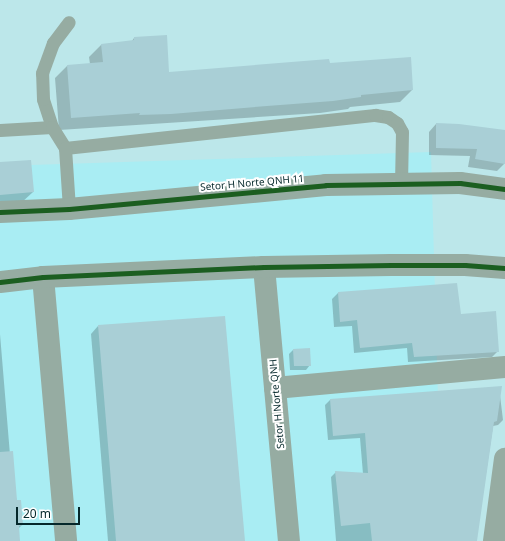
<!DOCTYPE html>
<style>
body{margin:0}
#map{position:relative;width:505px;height:541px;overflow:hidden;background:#bce7ea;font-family:"Noto Sans",sans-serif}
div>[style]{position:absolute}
.built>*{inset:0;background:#a9edf3}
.shadow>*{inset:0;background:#0003}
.building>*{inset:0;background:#a9cfd6}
.service>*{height:13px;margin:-6.5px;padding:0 6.5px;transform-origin:6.5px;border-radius:6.5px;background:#96aca2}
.minor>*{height:22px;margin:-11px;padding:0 11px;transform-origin:11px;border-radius:11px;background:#96aca2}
.tertiary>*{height:22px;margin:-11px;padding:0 11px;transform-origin:11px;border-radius:11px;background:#96aca2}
.cycleway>*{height:5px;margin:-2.5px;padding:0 2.5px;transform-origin:2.5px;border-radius:2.5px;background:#1b5e20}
span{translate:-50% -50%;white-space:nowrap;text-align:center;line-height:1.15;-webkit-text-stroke:4px #fff;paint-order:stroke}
.street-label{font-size:10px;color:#05282b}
.scale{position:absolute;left:16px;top:507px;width:64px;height:18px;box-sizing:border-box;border:2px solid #05282b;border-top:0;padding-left:5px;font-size:12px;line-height:14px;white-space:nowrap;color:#05282b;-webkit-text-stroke:3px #fff;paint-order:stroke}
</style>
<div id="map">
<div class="built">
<div style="clip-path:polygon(431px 152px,442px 541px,0 541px,0 166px)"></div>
</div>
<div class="shadow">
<div style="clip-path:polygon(134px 38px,168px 73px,329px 64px,412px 90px,400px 102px,350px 107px,348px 109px,320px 113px,59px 130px,55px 78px,67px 66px,90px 64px,89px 57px,101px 45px,132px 41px)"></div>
<div style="clip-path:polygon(436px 124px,505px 131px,505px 163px,497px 171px,468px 167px,470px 156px,429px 155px,429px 132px)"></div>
<div style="clip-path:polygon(0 163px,33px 192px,20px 204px,0 207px)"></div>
<div style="clip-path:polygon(338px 293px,460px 315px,498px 351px,492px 357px,408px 362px,407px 348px,354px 353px,352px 326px,334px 327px,332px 299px)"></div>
<div style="clip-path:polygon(98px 326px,244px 541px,108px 541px,91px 334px)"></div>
<div style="clip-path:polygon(0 334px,12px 479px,22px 525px,18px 529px,19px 541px,0 541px)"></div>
<div style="clip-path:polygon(293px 350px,310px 365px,306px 370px,290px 370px,289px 354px)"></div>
<div style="clip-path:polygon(499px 387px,503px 420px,498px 425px,493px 426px,476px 541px,336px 541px,331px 477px,336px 472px,363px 474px,360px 438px,328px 440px,325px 405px,330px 400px)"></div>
</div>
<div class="building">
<div style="clip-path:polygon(167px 35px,169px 72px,329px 59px,330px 63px,411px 57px,413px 90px,361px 95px,361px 97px,333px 101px,267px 106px,171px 114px,139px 115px,140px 113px,71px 118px,67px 65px,103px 62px,101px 44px,134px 40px,134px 37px)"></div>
<div style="clip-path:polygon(436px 123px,459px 124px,505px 130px,505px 164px,475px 159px,477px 149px,436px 148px)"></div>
<div style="clip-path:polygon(31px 160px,34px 192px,0 195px,0 162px)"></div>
<div style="clip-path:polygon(457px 283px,461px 314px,496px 311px,499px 352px,414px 357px,412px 343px,360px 348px,357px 320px,340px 322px,338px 292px)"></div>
<div style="clip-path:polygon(225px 316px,245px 541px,116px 541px,98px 325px)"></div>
<div style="clip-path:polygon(310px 348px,311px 366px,294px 366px,293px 349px)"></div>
<div style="clip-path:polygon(502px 386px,497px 421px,494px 422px,477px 541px,372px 541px,370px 523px,341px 526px,335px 471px,368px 473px,365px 433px,333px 436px,330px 399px)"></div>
<div style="clip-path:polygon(13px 451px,17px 500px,21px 500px,23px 525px,19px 526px,20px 541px,0 541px,0 452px)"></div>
</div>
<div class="service">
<div style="left:52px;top:127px;width:29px;rotate:-108deg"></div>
<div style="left:43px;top:99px;width:26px;rotate:-92deg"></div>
<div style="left:42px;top:73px;width:32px;rotate:-70deg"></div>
<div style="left:53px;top:43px;width:26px;rotate:-53deg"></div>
<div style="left:0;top:130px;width:52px;rotate:-3.3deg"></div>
<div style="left:52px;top:127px;width:25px;rotate:58deg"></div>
<div style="left:65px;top:148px;width:312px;rotate:-6.1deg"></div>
<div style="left:375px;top:115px;width:13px;rotate:9deg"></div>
<div style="left:388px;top:117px;width:11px;rotate:34deg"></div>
<div style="left:397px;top:123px;width:10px;rotate:61deg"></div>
<div style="left:402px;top:132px;width:51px;rotate:91.1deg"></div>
<div style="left:65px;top:148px;width:61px;rotate:86.2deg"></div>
</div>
<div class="minor">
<div style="left:264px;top:267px;width:275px;rotate:84.8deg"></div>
<div style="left:43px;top:277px;width:265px;rotate:85deg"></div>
<div style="left:275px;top:388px;width:231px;rotate:-5.2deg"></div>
<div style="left:494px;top:541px;width:83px;rotate:-82.4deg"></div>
</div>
<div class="tertiary">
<div style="left:0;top:212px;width:69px;rotate:-2.5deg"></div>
<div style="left:69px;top:209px;width:258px;rotate:-5.3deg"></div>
<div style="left:326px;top:185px;width:134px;rotate:-0.9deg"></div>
<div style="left:460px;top:183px;width:45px;rotate:7.6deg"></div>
<div style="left:0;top:282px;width:43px;rotate:-6.6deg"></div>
<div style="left:43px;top:277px;width:221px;rotate:-2.6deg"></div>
<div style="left:264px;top:267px;width:127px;rotate:-0.9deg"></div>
<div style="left:391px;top:265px;width:74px"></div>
<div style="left:465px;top:265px;width:40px;rotate:4.3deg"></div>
</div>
<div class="cycleway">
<div style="left:0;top:212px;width:69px;rotate:-2.5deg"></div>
<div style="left:69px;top:209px;width:258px;rotate:-5.3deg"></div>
<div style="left:326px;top:185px;width:134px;rotate:-0.9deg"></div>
<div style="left:460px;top:183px;width:45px;rotate:7.6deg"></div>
<div style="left:0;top:282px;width:43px;rotate:-6.6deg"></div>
<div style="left:43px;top:277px;width:221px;rotate:-2.6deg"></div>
<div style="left:264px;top:267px;width:127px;rotate:-0.9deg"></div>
<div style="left:391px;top:265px;width:74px"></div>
<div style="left:465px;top:265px;width:40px;rotate:4.3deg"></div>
</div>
<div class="street-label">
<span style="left:252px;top:183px;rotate:-5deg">Setor H Norte QNH 11</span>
<span style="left:277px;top:404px;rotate:-95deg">Setor H Norte QNH</span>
</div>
<div class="scale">20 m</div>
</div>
